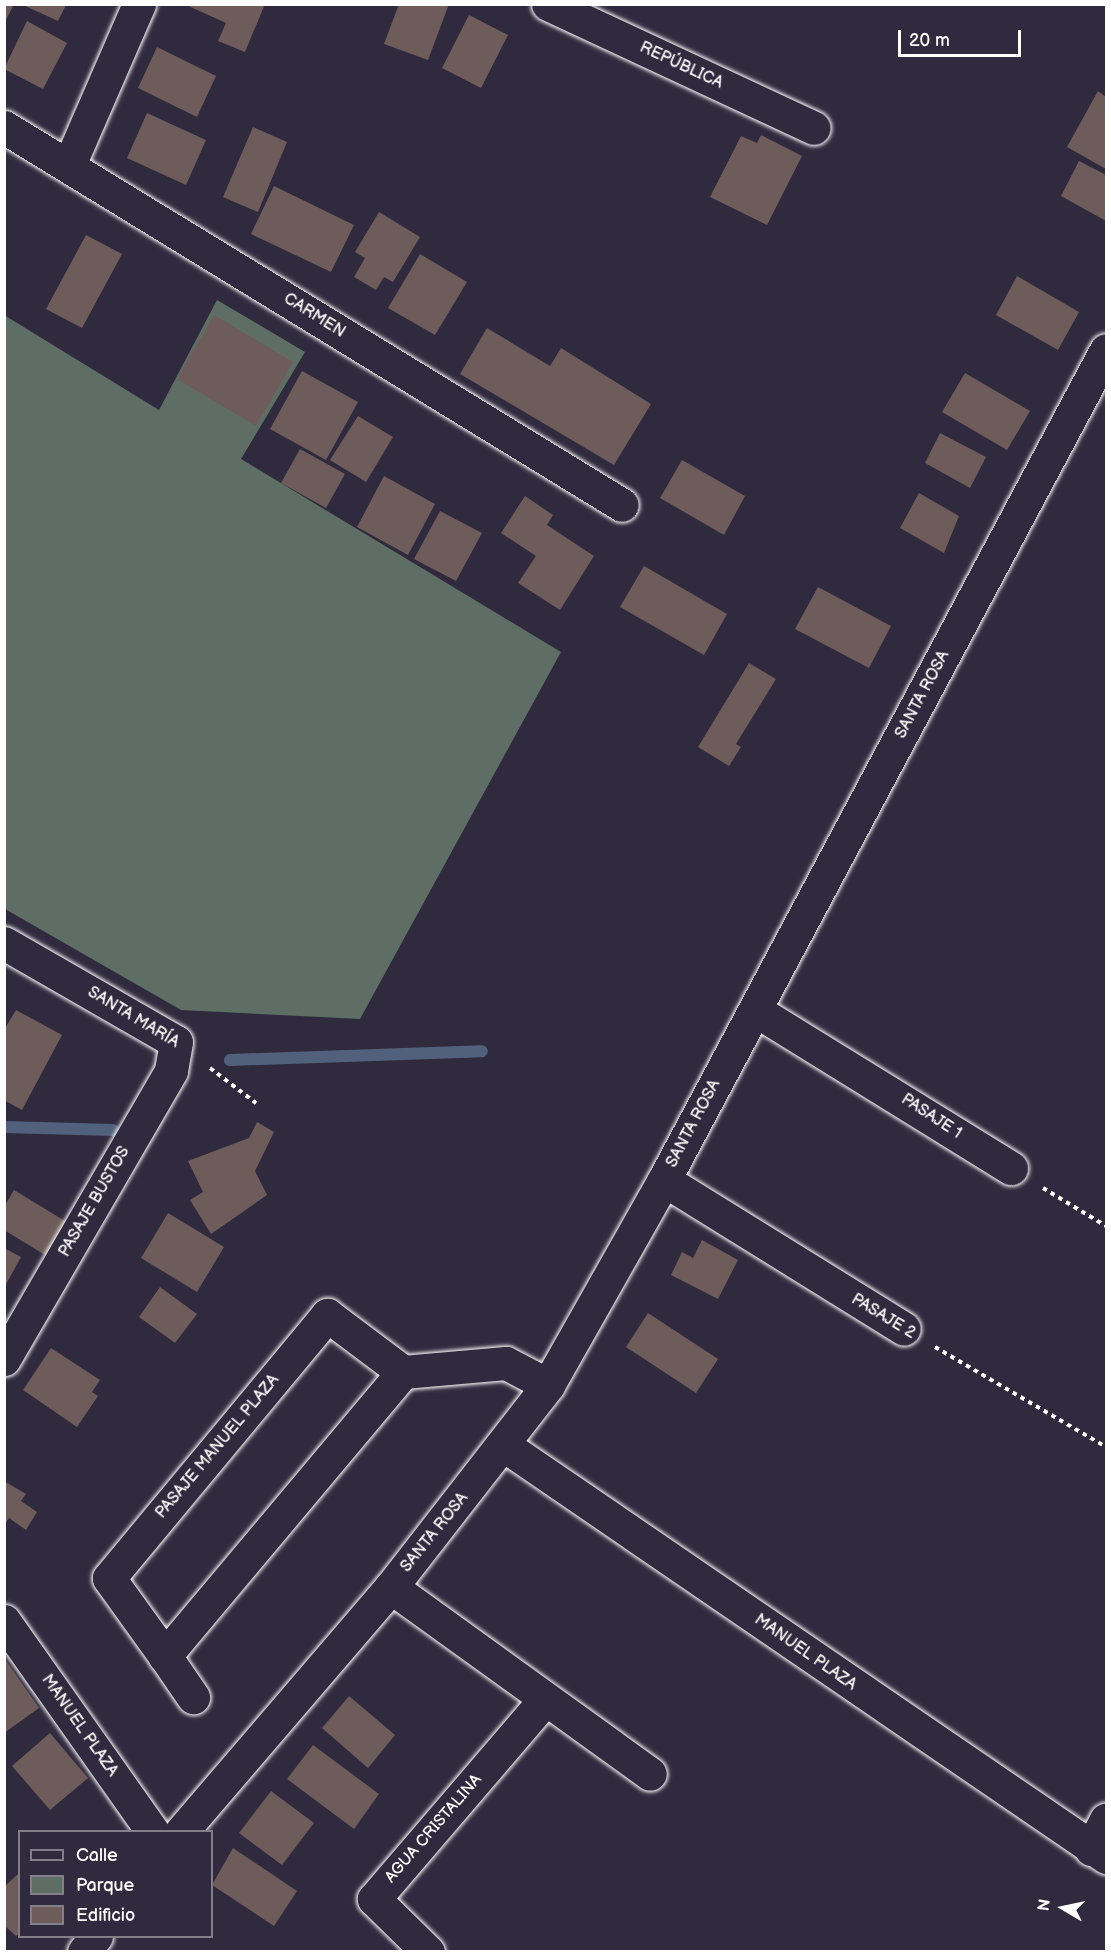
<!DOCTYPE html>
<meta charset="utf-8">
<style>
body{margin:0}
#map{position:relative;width:1111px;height:1956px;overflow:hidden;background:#2f2a3d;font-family:"Balsamiq Sans",sans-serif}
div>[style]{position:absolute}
.green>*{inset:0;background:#5e6e65}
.stream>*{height:12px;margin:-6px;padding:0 6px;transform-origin:6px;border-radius:6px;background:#51617b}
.building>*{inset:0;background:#6e5c5b}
.path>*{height:4px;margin-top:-2px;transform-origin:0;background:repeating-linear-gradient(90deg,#fff 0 4.5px,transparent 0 9px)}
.roads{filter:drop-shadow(0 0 2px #fff) drop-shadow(0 0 2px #fff)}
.minor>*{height:33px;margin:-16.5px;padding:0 16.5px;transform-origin:16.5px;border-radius:16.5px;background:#2f2a3d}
span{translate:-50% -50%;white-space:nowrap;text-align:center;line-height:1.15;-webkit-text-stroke:6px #2f2a3d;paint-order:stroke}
.street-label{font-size:16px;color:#fff}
.frame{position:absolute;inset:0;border:6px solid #fff;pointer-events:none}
.legend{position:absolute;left:18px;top:1830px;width:195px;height:108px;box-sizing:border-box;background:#2f2a3d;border:2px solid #827f8b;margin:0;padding:8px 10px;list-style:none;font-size:18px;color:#fff}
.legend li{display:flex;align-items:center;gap:12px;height:30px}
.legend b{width:30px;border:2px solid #827f8b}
.north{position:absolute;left:1033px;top:1878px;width:60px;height:60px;-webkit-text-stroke:4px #2f2a3d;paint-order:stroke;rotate:279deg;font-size:16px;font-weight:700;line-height:24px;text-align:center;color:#fff}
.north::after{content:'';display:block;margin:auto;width:21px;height:27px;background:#fff;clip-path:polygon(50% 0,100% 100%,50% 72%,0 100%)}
.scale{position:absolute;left:898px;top:30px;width:123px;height:27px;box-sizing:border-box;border:3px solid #fff;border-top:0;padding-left:8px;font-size:18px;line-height:21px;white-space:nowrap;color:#fff;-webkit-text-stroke:4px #2f2a3d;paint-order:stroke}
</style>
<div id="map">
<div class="green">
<div style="clip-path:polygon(217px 300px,305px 352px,241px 459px,561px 652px,360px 1019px,181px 1010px,5px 909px,4px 315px,159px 410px)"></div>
</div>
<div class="stream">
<div style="left:230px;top:1060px;width:252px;rotate:-2deg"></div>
<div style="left:4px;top:1127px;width:109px;rotate:1.6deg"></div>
</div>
<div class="building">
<div style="clip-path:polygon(4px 4px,14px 4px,4px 24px)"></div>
<div style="clip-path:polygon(184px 4px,265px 4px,245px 52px,218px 41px,226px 23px)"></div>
<div style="clip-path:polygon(399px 4px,449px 4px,428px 60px,384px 44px)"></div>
<div style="clip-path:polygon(23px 5px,66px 5px,58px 21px)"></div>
<div style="clip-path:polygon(469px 15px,508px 35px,481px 88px,442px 68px)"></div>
<div style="clip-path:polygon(27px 21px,67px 43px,43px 89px,4px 69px)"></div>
<div style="clip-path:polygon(157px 47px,216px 76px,197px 117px,138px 88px)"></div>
<div style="clip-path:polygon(1098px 91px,1106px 97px,1106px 169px,1067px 147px)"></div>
<div style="clip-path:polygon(147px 113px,206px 140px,186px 185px,127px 158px)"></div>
<div style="clip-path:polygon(253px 127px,287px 142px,258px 212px,223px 197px)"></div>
<div style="clip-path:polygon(761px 135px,802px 156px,767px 225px,710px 197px,741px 136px,757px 143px)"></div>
<div style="clip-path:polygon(1079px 161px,1106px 175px,1106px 221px,1061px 196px)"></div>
<div style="clip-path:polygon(274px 186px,354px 225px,331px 272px,251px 234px)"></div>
<div style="clip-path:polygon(379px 212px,420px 237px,393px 282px,384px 277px,376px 290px,354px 277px,365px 258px,355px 252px)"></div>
<div style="clip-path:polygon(86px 235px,122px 254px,82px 328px,46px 309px)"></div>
<div style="clip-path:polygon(420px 254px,467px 282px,435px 335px,388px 308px)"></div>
<div style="clip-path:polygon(1017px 276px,1079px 312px,1058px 350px,996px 315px)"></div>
<div style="clip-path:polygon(214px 315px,293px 362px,256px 426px,177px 379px)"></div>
<div style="clip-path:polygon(487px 328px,550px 366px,561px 348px,651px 404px,614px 465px,460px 374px)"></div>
<div style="clip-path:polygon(302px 371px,358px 402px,326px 460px,270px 429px)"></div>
<div style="clip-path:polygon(965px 373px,1030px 411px,1007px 450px,942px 412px)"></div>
<div style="clip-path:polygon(358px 416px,393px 437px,366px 482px,330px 460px)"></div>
<div style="clip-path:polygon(940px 433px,986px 457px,970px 488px,925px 463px)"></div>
<div style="clip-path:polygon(300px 449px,345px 474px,326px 508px,281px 483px)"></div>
<div style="clip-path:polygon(682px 460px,745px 496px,724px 535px,660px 498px)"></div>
<div style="clip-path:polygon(384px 476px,435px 504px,408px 555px,357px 527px)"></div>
<div style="clip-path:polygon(919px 493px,959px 516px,944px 553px,900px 528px)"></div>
<div style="clip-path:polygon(525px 496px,553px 515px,547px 525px,594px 556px,560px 610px,518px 583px,536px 556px,501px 533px)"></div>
<div style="clip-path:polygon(440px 511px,482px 533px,456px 581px,414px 559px)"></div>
<div style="clip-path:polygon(644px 566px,727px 614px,704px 655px,620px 607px)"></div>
<div style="clip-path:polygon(818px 587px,891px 626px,869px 668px,795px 629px)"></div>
<div style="clip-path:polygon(749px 663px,776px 679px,736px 744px,741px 747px,729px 766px,698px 747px)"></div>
<div style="clip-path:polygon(16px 1010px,62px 1035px,22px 1110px,4px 1100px,4px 1030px)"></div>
<div style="clip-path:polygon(257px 1122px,274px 1132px,255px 1171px,267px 1195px,211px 1234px,190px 1200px,203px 1192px,188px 1161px,249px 1138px)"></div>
<div style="clip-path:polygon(14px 1190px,70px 1224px,50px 1258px,4px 1230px,4px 1207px)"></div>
<div style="clip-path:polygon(168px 1213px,224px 1247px,197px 1292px,141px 1258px)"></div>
<div style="clip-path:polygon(702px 1240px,738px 1260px,718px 1299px,671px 1275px,682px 1252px,693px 1258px)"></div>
<div style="clip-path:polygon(4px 1248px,21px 1257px,4px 1288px)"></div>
<div style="clip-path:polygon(160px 1287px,197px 1314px,175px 1343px,139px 1317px)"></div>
<div style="clip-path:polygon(648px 1313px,718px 1359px,696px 1393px,626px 1347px)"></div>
<div style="clip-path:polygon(51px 1348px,100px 1380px,92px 1392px,98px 1396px,77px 1427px,23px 1390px)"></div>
<div style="clip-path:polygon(4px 1481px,26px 1494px,21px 1501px,37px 1512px,26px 1530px,9px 1518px,4px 1525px)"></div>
<div style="clip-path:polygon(4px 1658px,39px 1708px,4px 1733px)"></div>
<div style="clip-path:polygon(349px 1696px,395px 1735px,368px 1768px,322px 1728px)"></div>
<div style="clip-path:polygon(50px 1733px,88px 1778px,50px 1810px,12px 1766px)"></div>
<div style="clip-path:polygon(313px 1745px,379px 1794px,354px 1829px,287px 1779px)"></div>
<div style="clip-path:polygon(271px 1791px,314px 1823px,282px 1865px,239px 1833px)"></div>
<div style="clip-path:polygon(233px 1848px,297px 1891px,274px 1926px,212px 1885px)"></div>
<div style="clip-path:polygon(20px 1872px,20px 1933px,16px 1936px,4px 1925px,4px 1887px)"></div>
</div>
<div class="path">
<div style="left:210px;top:1068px;width:58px;rotate:37.3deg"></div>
<div style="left:1043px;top:1188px;width:74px;rotate:31.1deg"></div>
<div style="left:935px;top:1347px;width:198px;rotate:30.3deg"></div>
</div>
<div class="roads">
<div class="minor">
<div style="left:548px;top:4px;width:293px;rotate:25deg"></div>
<div style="left:4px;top:127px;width:724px;rotate:31.45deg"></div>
<div style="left:69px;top:165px;width:176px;rotate:-66.5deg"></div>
<div style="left:4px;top:943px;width:198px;rotate:29.9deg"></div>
<div style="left:176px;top:1042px;width:29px;rotate:100deg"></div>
<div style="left:171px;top:1071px;width:333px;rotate:120.1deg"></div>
<div style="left:755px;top:1010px;width:301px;rotate:31.7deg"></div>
<div style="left:664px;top:1180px;width:282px;rotate:31.8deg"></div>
<div style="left:403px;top:1372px;width:371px;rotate:130deg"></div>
<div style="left:165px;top:1656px;width:96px;rotate:-125.7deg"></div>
<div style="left:109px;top:1578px;width:342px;rotate:-50.3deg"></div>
<div style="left:327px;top:1315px;width:95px;rotate:36.9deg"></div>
<div style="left:403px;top:1372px;width:103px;rotate:-5deg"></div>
<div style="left:506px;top:1363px;width:47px;rotate:27.6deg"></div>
<div style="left:505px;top:1446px;width:728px;rotate:34.37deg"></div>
<div style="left:391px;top:1587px;width:319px;rotate:35.8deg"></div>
<div style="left:4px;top:1621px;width:258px;rotate:54.8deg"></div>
<div style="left:165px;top:1656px;width:50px;rotate:55.7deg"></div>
<div style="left:181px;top:1832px;width:323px;rotate:-49.4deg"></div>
<div style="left:391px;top:1587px;width:256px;rotate:-52.1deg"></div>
<div style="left:548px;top:1385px;width:236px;rotate:-60.5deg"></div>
<div style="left:664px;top:1180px;width:940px;rotate:-61.96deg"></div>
<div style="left:1091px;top:1849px;width:33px;rotate:-63deg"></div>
<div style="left:84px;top:1952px;width:20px;rotate:-53deg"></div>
<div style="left:428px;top:1952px;width:76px;rotate:-135.5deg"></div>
<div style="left:374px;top:1899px;width:261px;rotate:-49.4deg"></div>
</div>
</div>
<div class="street-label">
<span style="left:681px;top:66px;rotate:25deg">REPÚBLICA</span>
<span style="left:314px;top:316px;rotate:32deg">CARMEN</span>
<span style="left:923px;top:695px;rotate:-62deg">SANTA ROSA</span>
<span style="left:133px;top:1018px;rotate:31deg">SANTA MARÍA</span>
<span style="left:931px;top:1117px;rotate:33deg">PASAJE 1</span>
<span style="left:694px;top:1124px;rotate:-62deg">SANTA ROSA</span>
<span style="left:95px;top:1202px;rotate:-60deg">PASAJE BUSTOS</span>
<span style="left:883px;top:1317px;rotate:31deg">PASAJE 2</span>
<span style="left:218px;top:1447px;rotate:-50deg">PASAJE MANUEL PLAZA</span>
<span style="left:435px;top:1533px;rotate:-51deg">SANTA ROSA</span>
<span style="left:805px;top:1653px;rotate:35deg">MANUEL PLAZA</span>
<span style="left:79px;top:1726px;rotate:55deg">MANUEL PLAZA</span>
<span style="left:434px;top:1829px;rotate:-49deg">AGUA CRISTALINA</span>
</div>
<div class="frame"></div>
<ul class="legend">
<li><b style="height:8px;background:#2f2a3d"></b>Calle</li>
<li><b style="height:16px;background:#5e6e65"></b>Parque</li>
<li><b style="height:16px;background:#6e5c5b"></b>Edificio</li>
</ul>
<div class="north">N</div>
<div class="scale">20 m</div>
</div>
